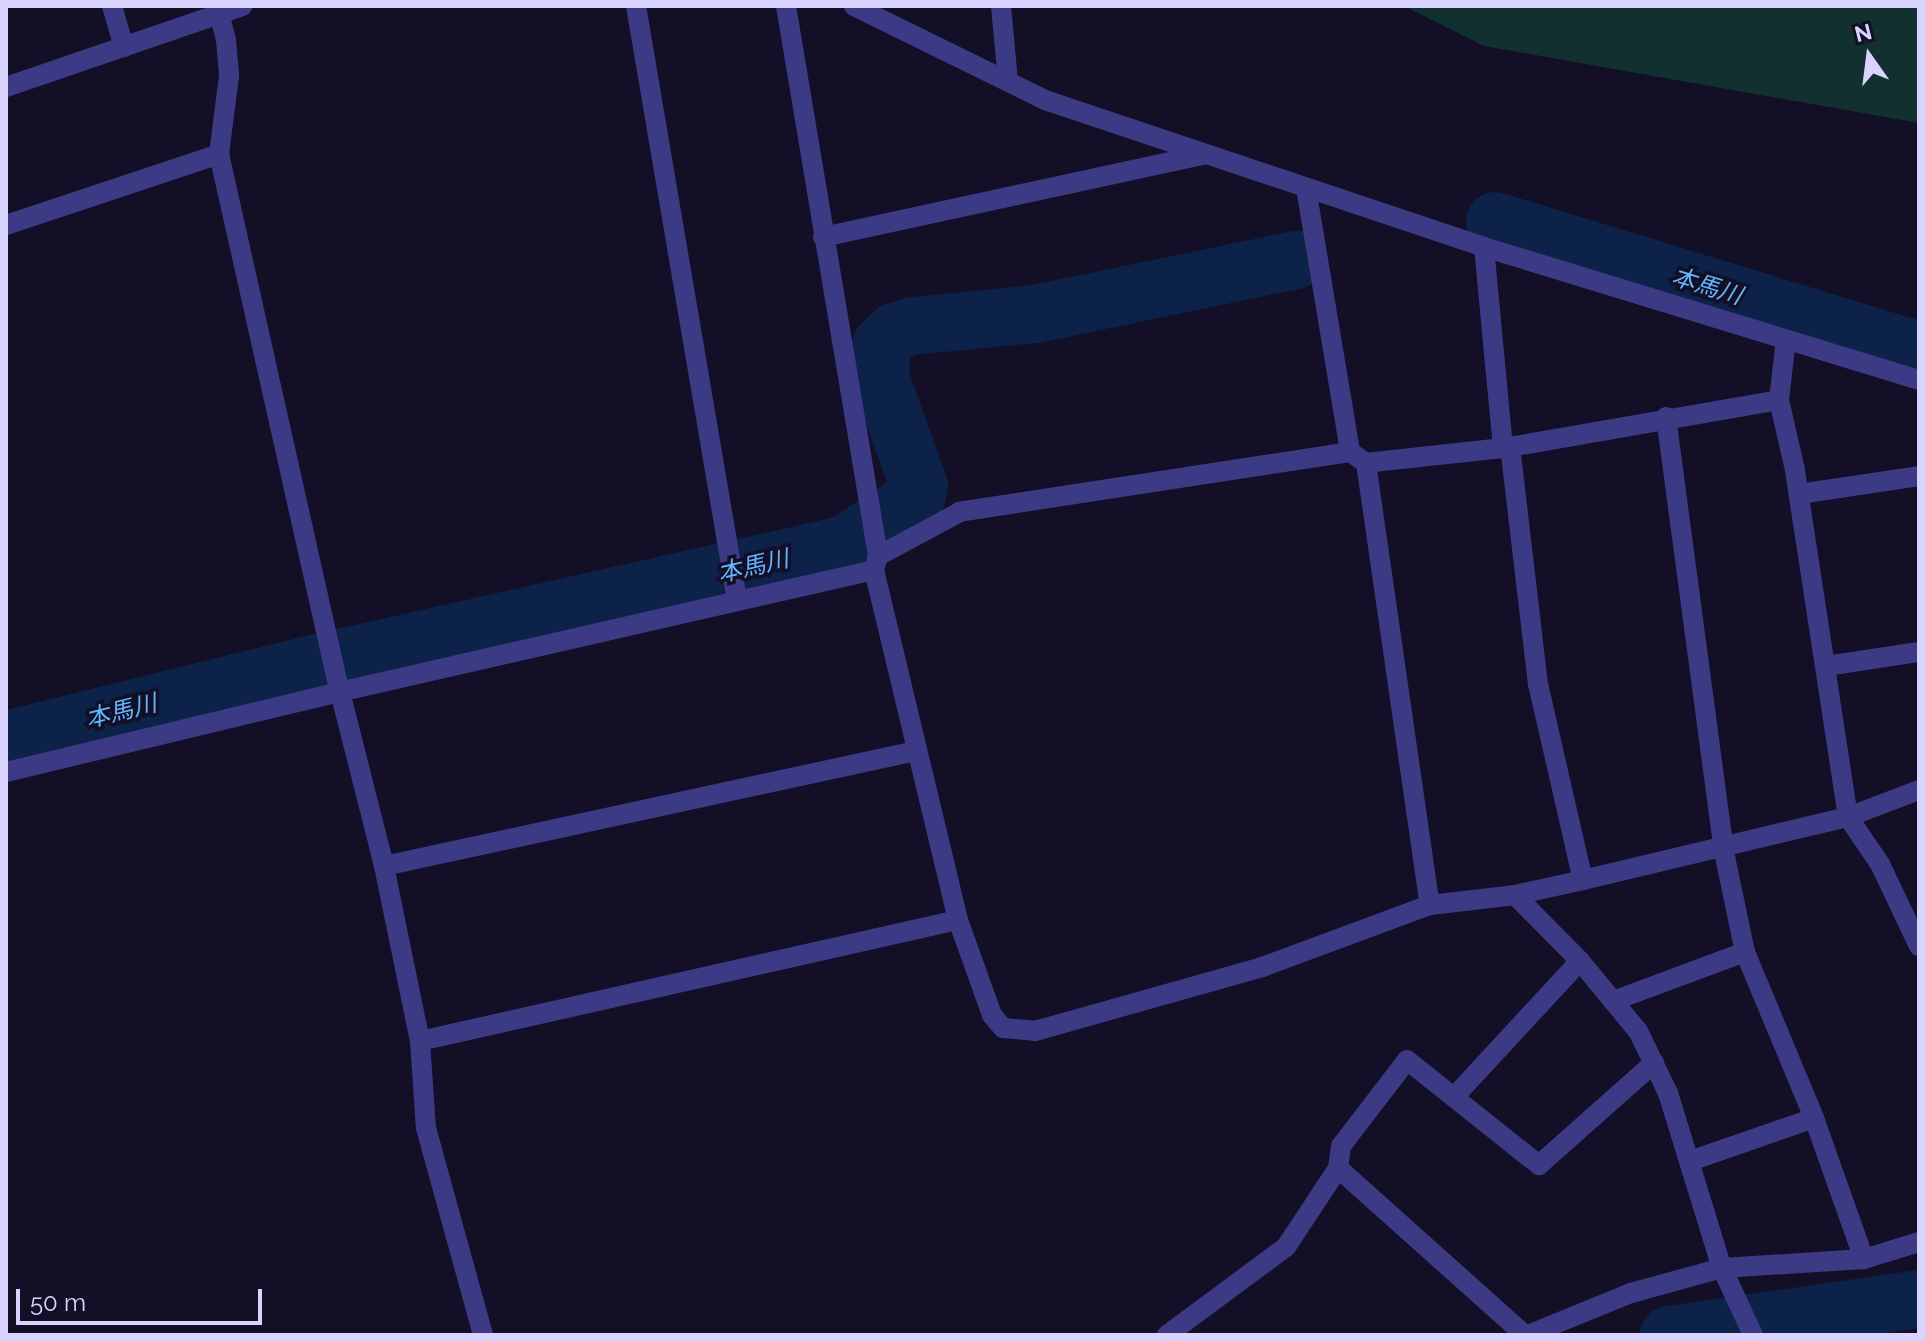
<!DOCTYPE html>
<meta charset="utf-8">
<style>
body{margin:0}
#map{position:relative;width:1925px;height:1341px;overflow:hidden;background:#130f26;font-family:Raleway,"Noto Sans JP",sans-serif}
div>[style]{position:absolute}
.green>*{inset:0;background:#12302f}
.river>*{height:58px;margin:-29px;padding:0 29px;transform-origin:29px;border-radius:29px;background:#0c2248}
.street>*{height:20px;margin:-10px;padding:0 10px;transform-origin:10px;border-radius:10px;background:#3d3a85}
span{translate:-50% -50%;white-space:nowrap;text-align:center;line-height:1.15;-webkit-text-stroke:7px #130f26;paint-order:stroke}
.water-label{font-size:24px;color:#62b6ff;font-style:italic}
.frame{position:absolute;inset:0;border:8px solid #d9d4ff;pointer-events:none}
.north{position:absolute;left:1829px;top:16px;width:80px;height:80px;-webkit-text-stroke:6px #130f26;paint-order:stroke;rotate:346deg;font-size:22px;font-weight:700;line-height:32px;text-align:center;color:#d9d4ff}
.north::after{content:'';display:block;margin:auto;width:28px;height:36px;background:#d9d4ff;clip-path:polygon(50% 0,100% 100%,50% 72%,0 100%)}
.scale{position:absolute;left:16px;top:1289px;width:246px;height:36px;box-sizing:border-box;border:4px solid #d9d4ff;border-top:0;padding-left:10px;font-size:24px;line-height:28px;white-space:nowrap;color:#d9d4ff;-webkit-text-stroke:6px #130f26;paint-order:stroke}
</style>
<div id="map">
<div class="green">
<div style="clip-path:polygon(1404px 6px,1919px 6px,1919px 123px,1484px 46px)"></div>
</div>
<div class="river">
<div style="left:1495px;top:221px;width:443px;rotate:17deg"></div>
<div style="left:6px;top:740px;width:316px;rotate:-13.9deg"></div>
<div style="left:313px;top:664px;width:543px;rotate:-12.65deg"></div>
<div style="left:843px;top:545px;width:87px;rotate:-32.8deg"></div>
<div style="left:916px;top:498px;width:12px;rotate:-76deg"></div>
<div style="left:919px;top:486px;width:116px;rotate:-109.7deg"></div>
<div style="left:880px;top:377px;width:33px;rotate:-87deg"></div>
<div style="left:882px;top:344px;width:17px;rotate:-45deg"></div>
<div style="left:894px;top:332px;width:20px;rotate:-18deg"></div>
<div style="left:913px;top:326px;width:123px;rotate:-5.6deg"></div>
<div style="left:1035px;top:314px;width:267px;rotate:-11.7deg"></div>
<div style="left:1669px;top:1335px;width:253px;rotate:-8.2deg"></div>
</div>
<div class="street">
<div style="left:112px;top:6px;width:43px;rotate:73.7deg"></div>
<div style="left:217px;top:6px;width:35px;rotate:75deg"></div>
<div style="left:226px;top:40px;width:36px;rotate:85deg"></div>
<div style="left:229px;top:76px;width:79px;rotate:97.3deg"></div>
<div style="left:219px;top:154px;width:535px;rotate:77.37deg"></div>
<div style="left:336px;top:676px;width:196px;rotate:75.8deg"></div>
<div style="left:384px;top:866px;width:179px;rotate:78.4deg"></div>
<div style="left:420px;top:1041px;width:87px;rotate:86.1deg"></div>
<div style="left:426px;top:1128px;width:215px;rotate:74.6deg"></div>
<div style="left:636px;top:6px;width:603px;rotate:80.35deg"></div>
<div style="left:786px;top:6px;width:558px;rotate:80.5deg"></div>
<div style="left:878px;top:556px;width:15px;rotate:106deg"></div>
<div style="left:874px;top:570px;width:360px;rotate:76.5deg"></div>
<div style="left:958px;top:920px;width:101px;rotate:70.3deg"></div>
<div style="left:992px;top:1015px;width:17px;rotate:50deg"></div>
<div style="left:1003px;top:1028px;width:32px;rotate:5deg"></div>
<div style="left:1035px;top:1031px;width:236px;rotate:-15.7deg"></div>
<div style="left:1262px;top:967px;width:179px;rotate:-20.3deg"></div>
<div style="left:1430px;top:905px;width:86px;rotate:-6.7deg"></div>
<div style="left:1515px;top:895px;width:70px;rotate:-12.4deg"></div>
<div style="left:1583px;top:880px;width:272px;rotate:-13.4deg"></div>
<div style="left:1848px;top:817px;width:351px;rotate:-98.7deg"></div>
<div style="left:1795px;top:470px;width:72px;rotate:-102.9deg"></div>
<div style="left:1779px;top:400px;width:280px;rotate:170.1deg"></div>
<div style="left:1503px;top:448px;width:138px;rotate:173.8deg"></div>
<div style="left:1366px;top:463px;width:19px;rotate:-145deg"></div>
<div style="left:1350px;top:452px;width:395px;rotate:171.3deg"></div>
<div style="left:960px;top:512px;width:93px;rotate:151.8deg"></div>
<div style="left:854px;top:6px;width:213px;rotate:26.2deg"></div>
<div style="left:1045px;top:100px;width:463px;rotate:18.5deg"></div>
<div style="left:1484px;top:247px;width:455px;rotate:17deg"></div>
<div style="left:1001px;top:6px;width:76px;rotate:84.7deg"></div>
<div style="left:6px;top:87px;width:250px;rotate:-18.9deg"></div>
<div style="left:1306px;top:188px;width:268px;rotate:80.5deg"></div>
<div style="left:6px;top:225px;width:225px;rotate:-18.4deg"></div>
<div style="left:823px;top:237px;width:388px;rotate:-12.2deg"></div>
<div style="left:1484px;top:247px;width:202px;rotate:84.6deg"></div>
<div style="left:1779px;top:400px;width:61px;rotate:-83.5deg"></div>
<div style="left:1666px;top:417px;width:434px;rotate:82.4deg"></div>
<div style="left:1723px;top:847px;width:107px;rotate:78.2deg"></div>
<div style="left:1745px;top:952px;width:180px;rotate:67.4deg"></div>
<div style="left:1814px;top:1118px;width:150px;rotate:70.5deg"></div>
<div style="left:1510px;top:446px;width:240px;rotate:83.3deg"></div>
<div style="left:1538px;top:684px;width:201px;rotate:77.1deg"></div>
<div style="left:1366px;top:463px;width:447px;rotate:81.8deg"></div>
<div style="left:1799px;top:494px;width:121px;rotate:-8.5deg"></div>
<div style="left:1826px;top:666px;width:94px;rotate:-8.6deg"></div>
<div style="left:6px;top:772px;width:342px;rotate:-13.5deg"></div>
<div style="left:339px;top:692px;width:549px;rotate:-12.85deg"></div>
<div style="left:1919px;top:790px;width:76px;rotate:159.2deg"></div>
<div style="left:1848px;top:817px;width:57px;rotate:55.8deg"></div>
<div style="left:1880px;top:864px;width:91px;rotate:64.6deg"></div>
<div style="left:384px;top:866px;width:544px;rotate:-12.2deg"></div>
<div style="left:1515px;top:895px;width:93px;rotate:45.4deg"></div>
<div style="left:1580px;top:961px;width:91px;rotate:50.4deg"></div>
<div style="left:1638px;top:1031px;width:69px;rotate:64.2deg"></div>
<div style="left:1668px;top:1093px;width:183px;rotate:72.9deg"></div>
<div style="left:1722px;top:1268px;width:74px;rotate:65.2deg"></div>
<div style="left:1613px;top:1001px;width:141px;rotate:-20.4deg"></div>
<div style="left:420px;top:1041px;width:551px;rotate:-12.68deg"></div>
<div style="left:1454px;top:1097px;width:185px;rotate:-47.2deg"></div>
<div style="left:1690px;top:1161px;width:131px;rotate:-19.1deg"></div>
<div style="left:1338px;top:1168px;width:251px;rotate:41.8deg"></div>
<div style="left:1167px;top:1335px;width:148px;rotate:-36.5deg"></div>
<div style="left:1286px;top:1247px;width:95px;rotate:-56.6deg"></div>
<div style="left:1338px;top:1168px;width:22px;rotate:-82deg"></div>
<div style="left:1341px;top:1146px;width:108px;rotate:-52.5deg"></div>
<div style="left:1407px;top:1060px;width:169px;rotate:38.5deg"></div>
<div style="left:1539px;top:1165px;width:154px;rotate:-41.6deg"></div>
<div style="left:1528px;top:1335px;width:111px;rotate:-22.2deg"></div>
<div style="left:1631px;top:1293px;width:94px;rotate:-15.4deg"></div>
<div style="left:1722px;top:1268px;width:142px;rotate:-3.6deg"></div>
<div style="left:1864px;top:1259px;width:58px;rotate:-17.2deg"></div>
</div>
<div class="water-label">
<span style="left:1707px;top:286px;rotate:17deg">本馬川</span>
<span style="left:753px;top:566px;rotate:-13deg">本馬川</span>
<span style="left:121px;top:711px;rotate:-14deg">本馬川</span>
</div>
<div class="frame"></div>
<div class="north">N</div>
<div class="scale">50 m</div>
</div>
